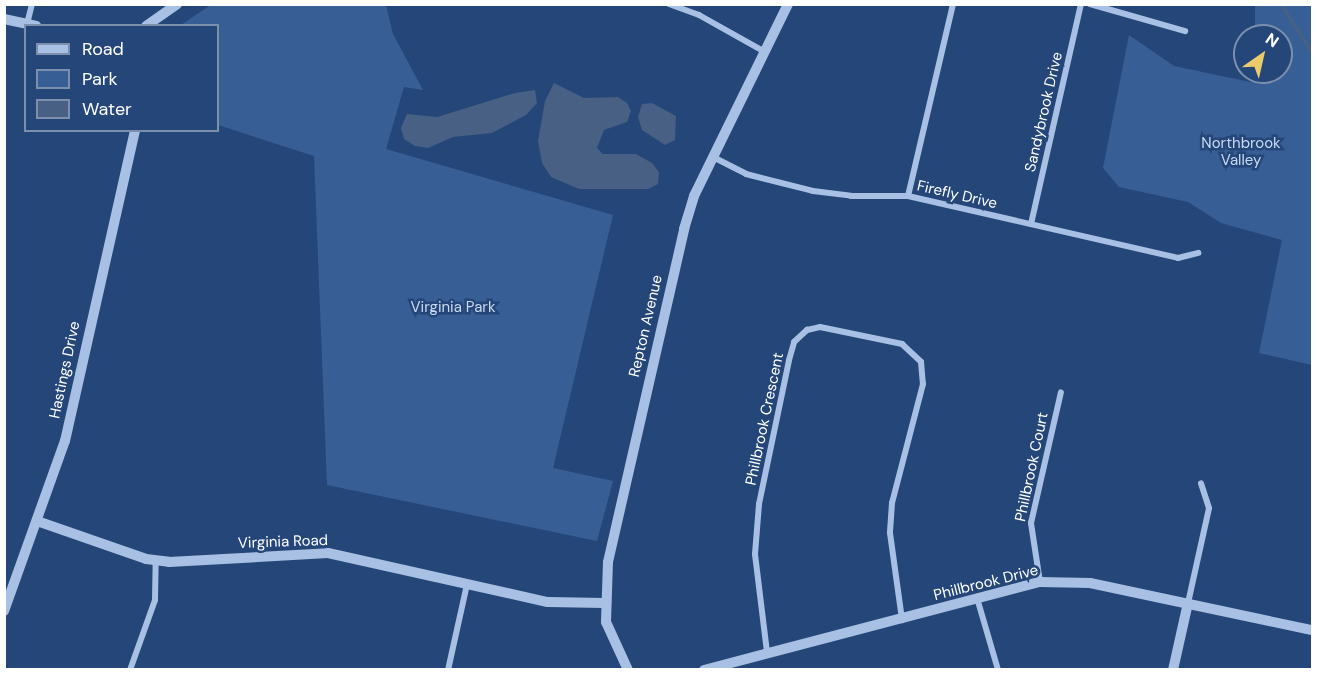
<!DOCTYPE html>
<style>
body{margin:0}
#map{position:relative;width:1317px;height:674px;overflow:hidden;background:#254678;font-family:"DM Sans",sans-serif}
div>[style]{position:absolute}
.green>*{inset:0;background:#385f95}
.water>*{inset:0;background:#476084}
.stream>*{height:3px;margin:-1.5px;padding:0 1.5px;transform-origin:1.5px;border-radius:1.5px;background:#476084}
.minor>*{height:6px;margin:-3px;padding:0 3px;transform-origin:3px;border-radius:3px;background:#a7c0e3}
.tertiary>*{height:10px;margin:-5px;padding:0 5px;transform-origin:5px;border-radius:5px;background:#a7c0e3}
span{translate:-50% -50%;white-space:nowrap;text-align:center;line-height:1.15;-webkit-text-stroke:5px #254678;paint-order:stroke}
.street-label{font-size:15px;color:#fff}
.park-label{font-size:15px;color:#c9daf3}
.frame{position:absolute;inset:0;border:6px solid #fff;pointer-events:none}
.legend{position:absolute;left:24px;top:24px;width:195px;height:108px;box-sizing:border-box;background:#254678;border:2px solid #7c90ae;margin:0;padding:8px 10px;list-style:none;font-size:18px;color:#fff}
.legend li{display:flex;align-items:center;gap:12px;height:30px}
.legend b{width:30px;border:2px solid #7c90ae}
.north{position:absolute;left:1233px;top:24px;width:60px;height:60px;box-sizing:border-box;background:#254678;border:2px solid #7c90ae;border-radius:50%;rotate:34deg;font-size:16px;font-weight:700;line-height:24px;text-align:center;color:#fff}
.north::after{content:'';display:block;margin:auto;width:21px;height:27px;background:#eccb6b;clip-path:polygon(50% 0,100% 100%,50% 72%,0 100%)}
</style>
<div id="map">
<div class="green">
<div style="clip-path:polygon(212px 4px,386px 5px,393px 34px,423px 90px,404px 87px,386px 149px,613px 215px,553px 468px,613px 481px,597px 541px,327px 485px,314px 156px,218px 125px,218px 26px,181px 25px)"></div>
<div style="clip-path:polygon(1255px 5px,1312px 5px,1312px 365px,1259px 353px,1282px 240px,1221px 223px,1188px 202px,1119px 187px,1103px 168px,1129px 35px,1174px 66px,1255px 83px,1255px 72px,1281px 72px,1281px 36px,1255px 36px)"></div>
</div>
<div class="water">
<div style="clip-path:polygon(554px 83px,584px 98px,618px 97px,627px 103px,631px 111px,627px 122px,604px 130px,597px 148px,603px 154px,636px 154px,652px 163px,659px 172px,658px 184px,648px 189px,579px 189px,551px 177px,542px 163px,538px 141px,545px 101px)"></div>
<div style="clip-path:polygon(535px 90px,537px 103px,526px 115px,492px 133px,453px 137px,428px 148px,415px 146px,404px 139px,401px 128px,407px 114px,437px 117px,515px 93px)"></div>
<div style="clip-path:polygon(652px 103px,676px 116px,675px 140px,665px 145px,642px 130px,638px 117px,642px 104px)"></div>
</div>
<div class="stream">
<div style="left:1281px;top:4px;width:58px;rotate:57.7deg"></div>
</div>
<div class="minor">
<div style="left:669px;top:4px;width:32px;rotate:20deg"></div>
<div style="left:699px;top:15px;width:76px;rotate:29.3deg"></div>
<div style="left:1090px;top:4px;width:99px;rotate:15.9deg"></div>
<div style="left:27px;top:24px;width:21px;rotate:-76deg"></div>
<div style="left:713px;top:157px;width:37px;rotate:27deg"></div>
<div style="left:746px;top:174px;width:69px;rotate:14.2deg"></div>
<div style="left:813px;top:191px;width:38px;rotate:7deg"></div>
<div style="left:851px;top:196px;width:57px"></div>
<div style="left:908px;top:196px;width:277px;rotate:12.9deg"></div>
<div style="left:1178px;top:258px;width:21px;rotate:-14deg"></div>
<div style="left:908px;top:196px;width:197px;rotate:-76.8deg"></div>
<div style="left:1031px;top:224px;width:226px;rotate:-77.2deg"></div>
<div style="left:1040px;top:582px;width:60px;rotate:-98.7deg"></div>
<div style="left:1031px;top:523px;width:134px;rotate:-77.1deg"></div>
<div style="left:977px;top:598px;width:75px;rotate:73.7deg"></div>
<div style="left:1188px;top:603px;width:97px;rotate:-77.5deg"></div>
<div style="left:1209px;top:508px;width:26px;rotate:-108deg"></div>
<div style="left:767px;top:652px;width:99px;rotate:-97deg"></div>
<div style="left:755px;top:554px;width:50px;rotate:-85.4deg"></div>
<div style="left:759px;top:504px;width:147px;rotate:-78.2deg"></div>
<div style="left:789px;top:360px;width:19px;rotate:-74deg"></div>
<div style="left:794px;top:342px;width:18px;rotate:-43deg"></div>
<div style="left:807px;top:330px;width:13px;rotate:-13deg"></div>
<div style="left:820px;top:327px;width:84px;rotate:11.7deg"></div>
<div style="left:902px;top:344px;width:26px;rotate:43deg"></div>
<div style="left:921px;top:362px;width:22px;rotate:85deg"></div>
<div style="left:923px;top:384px;width:123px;rotate:104.6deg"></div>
<div style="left:892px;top:503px;width:30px;rotate:94deg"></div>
<div style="left:890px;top:533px;width:88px;rotate:82.1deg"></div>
<div style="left:130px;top:670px;width:74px;rotate:-70.3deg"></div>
<div style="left:155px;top:600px;width:39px;rotate:-89deg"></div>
<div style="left:448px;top:670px;width:88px;rotate:-77.5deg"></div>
</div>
<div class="tertiary">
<div style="left:4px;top:19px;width:33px;rotate:12deg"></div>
<div style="left:146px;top:26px;width:38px;rotate:-35deg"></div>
<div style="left:37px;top:521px;width:115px;rotate:19.2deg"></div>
<div style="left:146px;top:559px;width:23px;rotate:7deg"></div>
<div style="left:169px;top:562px;width:159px;rotate:-3.2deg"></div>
<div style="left:328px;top:553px;width:225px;rotate:12.6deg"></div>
<div style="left:548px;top:602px;width:56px;rotate:1deg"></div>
<div style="left:4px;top:611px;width:181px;rotate:-70.3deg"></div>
<div style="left:65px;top:441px;width:319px;rotate:-77.3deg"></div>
<div style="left:628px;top:670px;width:53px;rotate:-114.6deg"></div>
<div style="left:606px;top:622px;width:60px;rotate:-88.1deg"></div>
<div style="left:608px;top:562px;width:342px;rotate:-77.1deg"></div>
<div style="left:684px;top:229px;width:34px;rotate:-73deg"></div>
<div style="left:694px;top:196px;width:214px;rotate:-63.9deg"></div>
<div style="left:704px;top:670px;width:347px;rotate:-14.7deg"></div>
<div style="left:1040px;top:582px;width:50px;rotate:1.1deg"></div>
<div style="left:1090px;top:583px;width:227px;rotate:12deg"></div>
<div style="left:1173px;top:670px;width:69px;rotate:-77.4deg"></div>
</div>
<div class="street-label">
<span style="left:1044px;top:112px;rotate:-77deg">Sandybrook Drive</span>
<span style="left:957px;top:195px;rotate:13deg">Firefly Drive</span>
<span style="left:646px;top:326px;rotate:-77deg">Repton Avenue</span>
<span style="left:65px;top:370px;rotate:-78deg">Hastings Drive</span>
<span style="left:765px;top:419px;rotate:-78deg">Phillbrook Crescent</span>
<span style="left:1032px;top:467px;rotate:-78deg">Phillbrook Court</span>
<span style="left:283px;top:542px;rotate:-2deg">Virginia Road</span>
<span style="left:986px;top:583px;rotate:-14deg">Phillbrook Drive</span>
</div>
<div class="park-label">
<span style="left:1241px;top:152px">Northbrook<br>Valley</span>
<span style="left:453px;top:308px">Virginia Park</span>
</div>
<div class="frame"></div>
<ul class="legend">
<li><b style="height:8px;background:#a7c0e3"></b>Road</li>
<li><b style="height:16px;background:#385f95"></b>Park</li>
<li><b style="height:16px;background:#476084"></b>Water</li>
</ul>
<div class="north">N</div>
</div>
